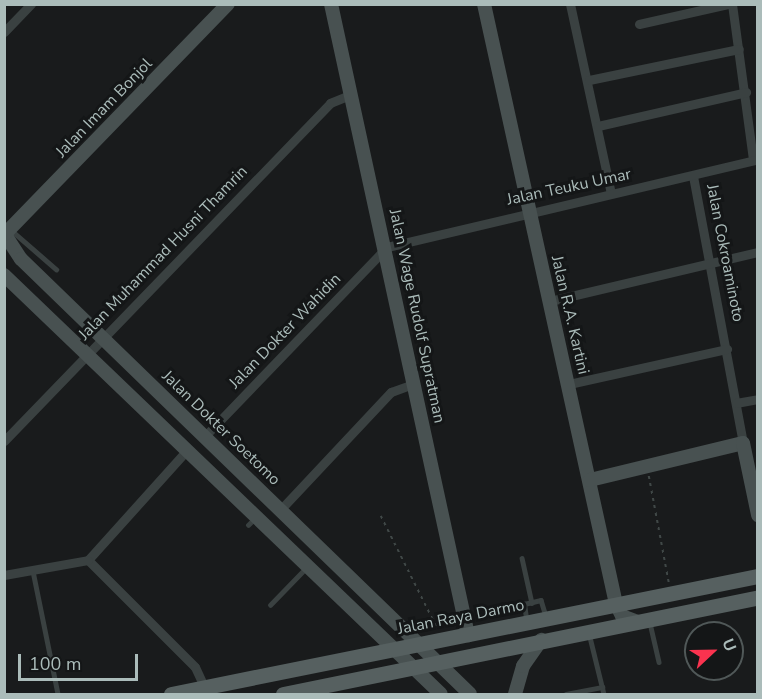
<!DOCTYPE html>
<style>
body{margin:0}
#map{position:relative;width:762px;height:699px;overflow:hidden;background:#191b1c;font-family:"Nunito Sans",sans-serif}
div>[style]{position:absolute}
.path>*{height:1.5px;margin-top:-0.75px;transform-origin:0;background:repeating-linear-gradient(90deg,#404847 0 3px,transparent 0 7.5px)}
.lane>*{height:4.5px;margin:-2.25px;padding:0 2.25px;transform-origin:2.25px;border-radius:2.25px;background:#3a4141}
.street>*{height:9px;margin:-4.5px;padding:0 4.5px;transform-origin:4.5px;border-radius:4.5px;background:#3a4141}
.secondary>*{height:14px;margin:-7px;padding:0 7px;transform-origin:7px;border-radius:7px;background:#485151}
.primary>*{height:15px;margin:-7.5px;padding:0 7.5px;transform-origin:7.5px;border-radius:7.5px;background:#566060}
span{translate:-50% -50%;white-space:nowrap;text-align:center;line-height:1.15;-webkit-text-stroke:6px #141617;paint-order:stroke}
.street-label{font-size:16px;color:#abbcba}
.frame{position:absolute;inset:0;border:6px solid #abbcba;pointer-events:none}
.north{position:absolute;left:684px;top:621px;width:60px;height:60px;box-sizing:border-box;background:#141617;border:2px solid #505858;border-radius:50%;rotate:68deg;font-size:16px;font-weight:700;line-height:24px;text-align:center;color:#abbcba}
.north::after{content:'';display:block;margin:auto;width:21px;height:27px;background:#fa334f;clip-path:polygon(50% 0,100% 100%,50% 72%,0 100%)}
.scale{position:absolute;left:18px;top:654px;width:120px;height:27px;box-sizing:border-box;border:3px solid #abbcba;border-top:0;padding-left:8px;font-size:18px;line-height:21px;white-space:nowrap;color:#abbcba;-webkit-text-stroke:4px #141617;paint-order:stroke}
</style>
<div id="map">
<div class="path">
<div style="left:649px;top:476px;width:109px;rotate:79.4deg"></div>
<div style="left:381px;top:516px;width:125px;rotate:63.4deg"></div>
</div>
<div class="lane">
<div style="left:11px;top:230px;width:60px;rotate:40.9deg"></div>
<div style="left:248px;top:525px;width:10px;rotate:-45deg"></div>
<div style="left:522px;top:558px;width:46px;rotate:77.5deg"></div>
<div style="left:33px;top:571px;width:126px;rotate:78.5deg"></div>
<div style="left:270px;top:605px;width:53px;rotate:-45.8deg"></div>
<div style="left:526px;top:618px;width:14px;rotate:-98deg"></div>
<div style="left:524px;top:604px;width:17px;rotate:-13deg"></div>
<div style="left:541px;top:600px;width:17px;rotate:73deg"></div>
<div style="left:650px;top:623px;width:40px;rotate:77deg"></div>
<div style="left:589px;top:633px;width:63px;rotate:76.2deg"></div>
<div style="left:566px;top:694px;width:37px;rotate:-11deg"></div>
</div>
<div class="street">
<div style="left:570px;top:4px;width:193px;rotate:77.8deg"></div>
<div style="left:732px;top:4px;width:157px;rotate:82.3deg"></div>
<div style="left:639px;top:24px;width:91px;rotate:-12.7deg"></div>
<div style="left:4px;top:32px;width:39px;rotate:-46deg"></div>
<div style="left:589px;top:80px;width:153px;rotate:-11.7deg"></div>
<div style="left:598px;top:126px;width:152px;rotate:-12.9deg"></div>
<div style="left:693px;top:176px;width:272px;rotate:79.4deg"></div>
<div style="left:550px;top:301px;width:214px;rotate:-13.3deg"></div>
<div style="left:569px;top:384px;width:162px;rotate:-12.5deg"></div>
<div style="left:736px;top:403px;width:22px;rotate:-10deg"></div>
<div style="left:205px;top:436px;width:262px;rotate:-46.1deg"></div>
<div style="left:387px;top:247px;width:381px;rotate:-13.3deg"></div>
<div style="left:4px;top:441px;width:470px;rotate:-46deg"></div>
<div style="left:330px;top:103px;width:22px;rotate:-22deg"></div>
<div style="left:281px;top:509px;width:161px;rotate:-46.8deg"></div>
<div style="left:391px;top:392px;width:23px;rotate:-20deg"></div>
<div style="left:88px;top:560px;width:151px;rotate:45deg"></div>
<div style="left:195px;top:667px;width:23px;rotate:65deg"></div>
<div style="left:88px;top:560px;width:149px;rotate:-48deg"></div>
<div style="left:4px;top:575px;width:85px;rotate:-10.1deg"></div>
</div>
<div class="secondary">
<div style="left:331px;top:4px;width:646px;rotate:77.75deg"></div>
<div style="left:484px;top:4px;width:614px;rotate:77.59deg"></div>
<div style="left:616px;top:604px;width:13px;rotate:63deg"></div>
<div style="left:622px;top:616px;width:17px;rotate:21deg"></div>
<div style="left:4px;top:233px;width:31px;rotate:57deg"></div>
<div style="left:21px;top:259px;width:625px;rotate:44.09deg"></div>
<div style="left:5px;top:234px;width:320px;rotate:-45.9deg"></div>
<div style="left:4px;top:275px;width:605px;rotate:43.8deg"></div>
<div style="left:590px;top:480px;width:157px;rotate:-13.6deg"></div>
<div style="left:743px;top:443px;width:74px;rotate:78.2deg"></div>
<div style="left:515px;top:694px;width:29px;rotate:-74deg"></div>
<div style="left:523px;top:666px;width:32px;rotate:-55deg"></div>
</div>
<div class="primary">
<div style="left:171px;top:694px;width:599px;rotate:-11.37deg"></div>
<div style="left:283px;top:694px;width:485px;rotate:-11.5deg"></div>
</div>
<div class="street-label">
<span style="left:104px;top:108px;rotate:-46deg">Jalan Imam Bonjol</span>
<span style="left:569px;top:187px;rotate:-12deg">Jalan Teuku Umar</span>
<span style="left:163px;top:253px;rotate:-46deg">Jalan Muhammad Husni Thamrin</span>
<span style="left:725px;top:253px;rotate:79deg">Jalan Cokroaminoto</span>
<span style="left:570px;top:315px;rotate:77deg">Jalan R.A. Kartini</span>
<span style="left:417px;top:316px;rotate:78deg">Jalan Wage Rudolf Supratman</span>
<span style="left:285px;top:331px;rotate:-46deg">Jalan Dokter Wahidin</span>
<span style="left:221px;top:428px;rotate:44deg">Jalan Dokter Soetomo</span>
<span style="left:461px;top:617px;rotate:-11deg">Jalan Raya Darmo</span>
</div>
<div class="frame"></div>
<div class="north">U</div>
<div class="scale">100 m</div>
</div>
